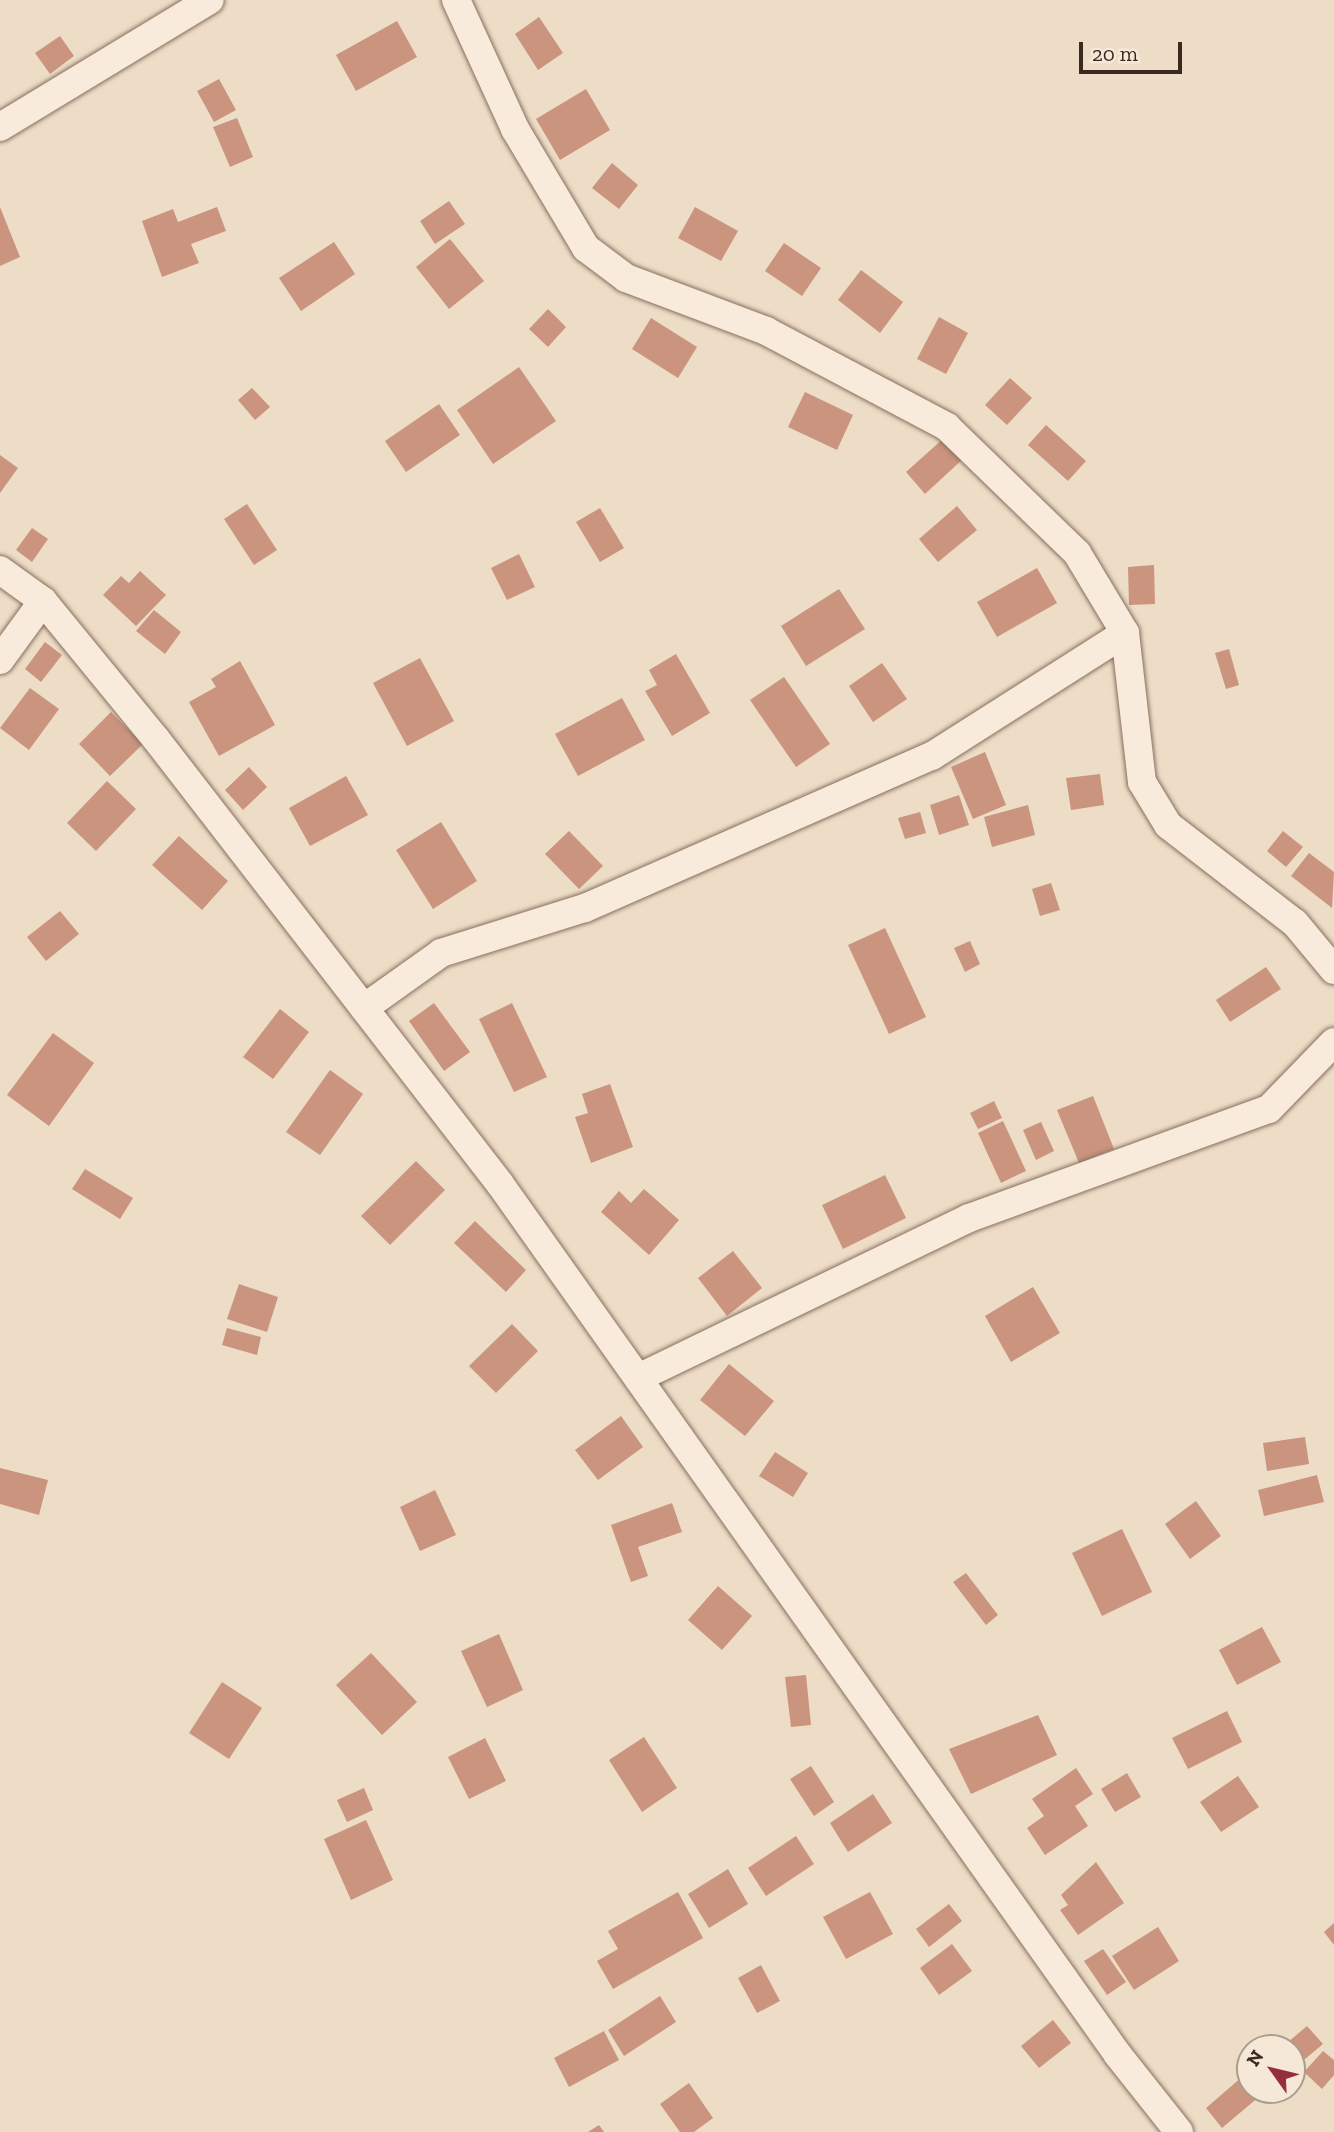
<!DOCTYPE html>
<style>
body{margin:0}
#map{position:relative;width:1334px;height:2132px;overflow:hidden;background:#edddc7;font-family:"Zilla Slab",serif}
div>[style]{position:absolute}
.building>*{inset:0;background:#ca947e}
.roads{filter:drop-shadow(0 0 2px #896f5d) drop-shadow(0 0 2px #896f5d)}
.street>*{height:28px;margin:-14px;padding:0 14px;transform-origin:14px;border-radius:14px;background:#f8ebdb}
span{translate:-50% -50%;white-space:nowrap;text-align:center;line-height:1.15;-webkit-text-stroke:5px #f5e8d7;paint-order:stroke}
.north{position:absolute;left:1236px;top:2034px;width:70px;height:70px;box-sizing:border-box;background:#f5e8d7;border:2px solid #aa9c8e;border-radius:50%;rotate:304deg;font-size:19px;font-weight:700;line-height:28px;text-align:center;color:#3a2920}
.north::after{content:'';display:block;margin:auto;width:24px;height:32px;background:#962e3c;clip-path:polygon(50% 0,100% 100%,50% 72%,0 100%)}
.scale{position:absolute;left:1079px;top:42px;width:103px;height:32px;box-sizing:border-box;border:4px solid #3a2920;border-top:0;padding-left:9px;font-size:21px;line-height:24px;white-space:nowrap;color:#3a2920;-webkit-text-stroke:5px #f5e8d7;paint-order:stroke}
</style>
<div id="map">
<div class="building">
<div style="clip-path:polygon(539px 17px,563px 53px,538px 70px,515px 34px)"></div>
<div style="clip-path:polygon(397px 21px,417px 57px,356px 91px,336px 55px)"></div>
<div style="clip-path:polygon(60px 36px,74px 56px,50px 74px,35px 53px)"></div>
<div style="clip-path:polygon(219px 79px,236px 110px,214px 122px,197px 91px)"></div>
<div style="clip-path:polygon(586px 89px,610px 130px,560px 160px,536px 119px)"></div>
<div style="clip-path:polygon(237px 118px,253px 157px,230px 167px,213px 127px)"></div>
<div style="clip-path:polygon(612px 163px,638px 185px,619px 209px,592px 188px)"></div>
<div style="clip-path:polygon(449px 201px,465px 224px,435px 244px,420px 221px)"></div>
<div style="clip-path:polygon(0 207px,20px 257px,0 266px)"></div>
<div style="clip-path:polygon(217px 207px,226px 231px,191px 244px,199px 263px,162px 277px,142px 221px,173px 209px,178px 222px)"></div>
<div style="clip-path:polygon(695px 207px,738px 231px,721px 261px,678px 238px)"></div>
<div style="clip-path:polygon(450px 239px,484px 281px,449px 309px,416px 267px)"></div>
<div style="clip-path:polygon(334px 242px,355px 274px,301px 311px,279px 278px)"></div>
<div style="clip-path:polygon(784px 243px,821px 268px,802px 296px,765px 271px)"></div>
<div style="clip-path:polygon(861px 270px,903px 302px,880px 333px,838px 300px)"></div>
<div style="clip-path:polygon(548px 309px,566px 327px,548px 347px,529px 329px)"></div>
<div style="clip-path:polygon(939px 317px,968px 333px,946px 374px,917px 359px)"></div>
<div style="clip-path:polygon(651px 318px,697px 347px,678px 378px,632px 349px)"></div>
<div style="clip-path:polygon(519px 367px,556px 421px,493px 464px,457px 410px)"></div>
<div style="clip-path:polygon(1010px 378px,1032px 398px,1007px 425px,985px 405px)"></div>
<div style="clip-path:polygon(252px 388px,270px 407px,255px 420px,238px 400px)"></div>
<div style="clip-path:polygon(805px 392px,853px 415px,837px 450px,788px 427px)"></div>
<div style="clip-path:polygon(439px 404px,460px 435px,406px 472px,385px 441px)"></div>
<div style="clip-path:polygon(1046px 425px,1086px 461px,1068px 481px,1028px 445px)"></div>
<div style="clip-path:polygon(945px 437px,964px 458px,925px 494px,906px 472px)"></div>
<div style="clip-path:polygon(0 455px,18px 468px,0 493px)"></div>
<div style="clip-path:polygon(247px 504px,277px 550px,254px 565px,224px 519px)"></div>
<div style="clip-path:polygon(957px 506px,977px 530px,938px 562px,919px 539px)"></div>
<div style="clip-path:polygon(600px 508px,624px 548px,600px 562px,576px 522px)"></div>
<div style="clip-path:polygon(32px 528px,48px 539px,32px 562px,16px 550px)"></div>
<div style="clip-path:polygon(519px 554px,535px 587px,507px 600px,491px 568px)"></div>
<div style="clip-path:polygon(1154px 565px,1155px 604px,1129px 605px,1128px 567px)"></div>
<div style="clip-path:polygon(1037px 568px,1057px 603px,997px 637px,977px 602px)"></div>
<div style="clip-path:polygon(140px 571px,166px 595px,136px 626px,103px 595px,121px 576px,129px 583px)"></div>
<div style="clip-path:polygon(839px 589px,865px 629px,806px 666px,781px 626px)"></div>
<div style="clip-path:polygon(154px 610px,181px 632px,165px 654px,136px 631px)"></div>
<div style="clip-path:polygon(45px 642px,62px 655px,41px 682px,25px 669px)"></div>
<div style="clip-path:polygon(1229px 649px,1239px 685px,1226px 689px,1215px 653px)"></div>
<div style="clip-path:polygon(676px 654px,710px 713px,672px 736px,645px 691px,657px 685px,649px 670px)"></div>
<div style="clip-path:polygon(420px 658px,454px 721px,407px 746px,373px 683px)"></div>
<div style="clip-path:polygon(240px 661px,275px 725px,219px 756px,189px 702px,216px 687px,211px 679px)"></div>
<div style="clip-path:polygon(882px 663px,907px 699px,873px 722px,849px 686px)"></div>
<div style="clip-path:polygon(784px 677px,830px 744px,796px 767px,750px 700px)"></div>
<div style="clip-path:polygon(30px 688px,59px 709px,29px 750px,0 728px)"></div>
<div style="clip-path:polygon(622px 698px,645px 740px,578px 776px,555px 734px)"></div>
<div style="clip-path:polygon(111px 712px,143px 744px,110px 776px,79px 744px)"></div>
<div style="clip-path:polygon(985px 752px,1006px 805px,973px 819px,951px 767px)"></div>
<div style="clip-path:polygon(249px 767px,267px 787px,243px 810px,225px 790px)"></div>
<div style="clip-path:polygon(1100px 774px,1104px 805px,1071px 810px,1066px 778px)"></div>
<div style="clip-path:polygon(346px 776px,368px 815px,310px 846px,289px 808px)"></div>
<div style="clip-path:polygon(107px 781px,136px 809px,96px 851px,67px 823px)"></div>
<div style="clip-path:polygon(959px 795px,969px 825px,939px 835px,930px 805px)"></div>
<div style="clip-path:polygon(1028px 805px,1035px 835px,992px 847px,984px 817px)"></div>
<div style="clip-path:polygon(920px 812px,926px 833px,905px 839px,898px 818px)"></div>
<div style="clip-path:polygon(441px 822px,477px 881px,433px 909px,396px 850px)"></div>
<div style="clip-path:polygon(569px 831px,603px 866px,579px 889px,545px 854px)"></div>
<div style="clip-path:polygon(1283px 831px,1303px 847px,1286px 867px,1267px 851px)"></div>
<div style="clip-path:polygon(179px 836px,228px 881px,202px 910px,152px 865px)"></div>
<div style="clip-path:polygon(1309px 853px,1334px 872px,1332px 908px,1291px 876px)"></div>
<div style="clip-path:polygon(1051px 883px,1060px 910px,1040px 916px,1032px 889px)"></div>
<div style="clip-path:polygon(60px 911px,79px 934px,46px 961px,27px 937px)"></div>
<div style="clip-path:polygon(885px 928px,926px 1017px,889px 1034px,848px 945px)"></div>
<div style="clip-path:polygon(970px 941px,980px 964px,965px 972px,954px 948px)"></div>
<div style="clip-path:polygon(1266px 967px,1281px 989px,1230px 1022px,1216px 1000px)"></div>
<div style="clip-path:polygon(434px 1003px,470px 1052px,444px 1071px,409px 1021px)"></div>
<div style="clip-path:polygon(512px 1003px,547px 1077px,514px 1092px,479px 1019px)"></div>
<div style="clip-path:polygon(280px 1009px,309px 1032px,273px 1079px,243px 1057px)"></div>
<div style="clip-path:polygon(53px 1033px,94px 1063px,49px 1126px,7px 1095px)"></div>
<div style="clip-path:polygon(330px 1070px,363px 1094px,320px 1155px,286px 1132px)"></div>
<div style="clip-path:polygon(610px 1084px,633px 1147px,591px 1163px,575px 1117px,588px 1113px,582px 1094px)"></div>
<div style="clip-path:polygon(1093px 1096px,1114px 1149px,1079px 1163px,1057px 1110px)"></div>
<div style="clip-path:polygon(994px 1101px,1002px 1118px,978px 1129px,970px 1113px)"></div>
<div style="clip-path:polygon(1003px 1121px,1026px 1171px,1001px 1183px,978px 1133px)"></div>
<div style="clip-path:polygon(1041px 1122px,1054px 1151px,1036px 1160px,1023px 1130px)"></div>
<div style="clip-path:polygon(416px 1161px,445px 1190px,390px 1245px,361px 1216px)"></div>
<div style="clip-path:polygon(85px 1169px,133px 1198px,120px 1219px,72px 1189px)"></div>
<div style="clip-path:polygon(885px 1175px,906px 1218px,843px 1249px,822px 1205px)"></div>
<div style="clip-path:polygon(644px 1189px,679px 1220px,649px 1255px,601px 1212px,619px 1191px,631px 1203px)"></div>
<div style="clip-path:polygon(475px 1221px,526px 1270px,506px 1292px,454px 1243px)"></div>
<div style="clip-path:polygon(733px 1251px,762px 1288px,727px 1316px,698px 1278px)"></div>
<div style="clip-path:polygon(239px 1284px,278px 1297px,267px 1332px,227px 1319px)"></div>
<div style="clip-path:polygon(1033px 1287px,1060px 1333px,1011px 1362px,985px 1316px)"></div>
<div style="clip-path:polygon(512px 1324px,538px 1351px,496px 1393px,469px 1366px)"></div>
<div style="clip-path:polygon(227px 1328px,261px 1337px,257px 1355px,222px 1345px)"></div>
<div style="clip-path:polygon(729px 1364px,774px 1401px,745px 1436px,700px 1400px)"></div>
<div style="clip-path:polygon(621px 1416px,643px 1447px,598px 1480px,575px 1450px)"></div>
<div style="clip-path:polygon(1305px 1437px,1309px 1464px,1267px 1471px,1263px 1443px)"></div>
<div style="clip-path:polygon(775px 1452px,808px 1473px,793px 1497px,759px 1476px)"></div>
<div style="clip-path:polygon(0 1468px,48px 1480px,39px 1515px,0 1504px)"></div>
<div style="clip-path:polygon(1317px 1475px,1324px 1502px,1264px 1516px,1258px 1490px)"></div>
<div style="clip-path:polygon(435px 1490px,456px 1535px,420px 1551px,400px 1507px)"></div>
<div style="clip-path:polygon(1196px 1501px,1221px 1536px,1190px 1559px,1165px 1524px)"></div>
<div style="clip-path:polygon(672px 1503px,682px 1532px,638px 1547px,648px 1576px,631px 1582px,611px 1525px)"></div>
<div style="clip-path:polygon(1122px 1529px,1152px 1592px,1102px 1616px,1072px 1553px)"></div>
<div style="clip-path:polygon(966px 1573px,998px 1615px,986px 1625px,953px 1582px)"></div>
<div style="clip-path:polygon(718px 1586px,752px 1616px,722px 1650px,688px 1620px)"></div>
<div style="clip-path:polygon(1262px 1627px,1281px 1662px,1237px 1685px,1219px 1650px)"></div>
<div style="clip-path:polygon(499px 1634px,523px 1690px,487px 1707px,461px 1651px)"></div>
<div style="clip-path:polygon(371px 1653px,417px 1702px,382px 1735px,336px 1685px)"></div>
<div style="clip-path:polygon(806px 1675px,811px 1725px,791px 1727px,785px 1677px)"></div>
<div style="clip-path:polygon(222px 1682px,262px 1708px,229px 1759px,189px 1733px)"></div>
<div style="clip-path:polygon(1227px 1711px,1242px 1742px,1188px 1769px,1172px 1738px)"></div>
<div style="clip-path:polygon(1038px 1715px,1057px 1755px,971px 1794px,949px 1749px)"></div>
<div style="clip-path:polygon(644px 1737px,677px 1788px,642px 1812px,609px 1760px)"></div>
<div style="clip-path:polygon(485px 1738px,506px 1781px,469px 1799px,448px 1757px)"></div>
<div style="clip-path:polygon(811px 1766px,834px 1802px,814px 1816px,790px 1779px)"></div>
<div style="clip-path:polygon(1076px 1768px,1093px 1794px,1075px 1806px,1088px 1826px,1045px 1855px,1027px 1828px,1044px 1816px,1032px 1799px)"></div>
<div style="clip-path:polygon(1127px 1773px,1141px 1797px,1115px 1812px,1101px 1789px)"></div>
<div style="clip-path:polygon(1238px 1776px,1259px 1807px,1221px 1832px,1200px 1802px)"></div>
<div style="clip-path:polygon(364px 1788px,373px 1810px,347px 1822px,337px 1800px)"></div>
<div style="clip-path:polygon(873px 1794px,892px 1823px,848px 1852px,830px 1823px)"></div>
<div style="clip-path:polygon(366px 1820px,393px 1880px,351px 1900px,324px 1839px)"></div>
<div style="clip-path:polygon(796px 1836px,814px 1864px,766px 1896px,748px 1868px)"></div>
<div style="clip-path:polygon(1096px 1862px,1124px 1903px,1078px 1935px,1060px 1910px,1068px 1905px,1061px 1895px)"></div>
<div style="clip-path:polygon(728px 1869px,748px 1904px,709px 1928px,688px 1894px)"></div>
<div style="clip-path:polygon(678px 1892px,703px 1938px,613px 1989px,597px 1961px,618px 1949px,608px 1931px)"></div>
<div style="clip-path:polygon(870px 1892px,893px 1934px,846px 1959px,823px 1917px)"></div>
<div style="clip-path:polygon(949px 1904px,962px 1921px,929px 1947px,916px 1929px)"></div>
<div style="clip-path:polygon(1334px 1923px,1334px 1945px,1324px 1932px)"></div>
<div style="clip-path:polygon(1158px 1927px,1179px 1961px,1134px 1990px,1112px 1956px)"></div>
<div style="clip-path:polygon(952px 1944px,972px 1971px,939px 1995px,920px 1968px)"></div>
<div style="clip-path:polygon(1103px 1949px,1126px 1982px,1107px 1995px,1084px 1961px)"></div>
<div style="clip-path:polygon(761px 1965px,780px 2001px,757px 2013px,738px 1978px)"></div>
<div style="clip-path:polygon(660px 1996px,676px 2022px,624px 2056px,608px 2030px)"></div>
<div style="clip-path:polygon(1053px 2020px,1071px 2043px,1039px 2068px,1021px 2046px)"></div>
<div style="clip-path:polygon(1307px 2026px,1323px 2044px,1292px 2070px,1292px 2048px,1281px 2048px)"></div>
<div style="clip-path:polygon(604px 2031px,619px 2060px,569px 2087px,554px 2058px)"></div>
<div style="clip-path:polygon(1323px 2051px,1334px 2060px,1334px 2075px,1322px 2089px,1304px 2072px)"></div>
<div style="clip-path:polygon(1250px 2070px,1250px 2090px,1267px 2090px,1222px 2128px,1206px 2108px)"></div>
<div style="clip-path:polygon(689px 2083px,713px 2118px,694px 2132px,680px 2132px,660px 2104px)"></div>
<div style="clip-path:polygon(599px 2125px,604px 2132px,588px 2132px)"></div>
</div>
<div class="roads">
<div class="street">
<div style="left:456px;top:0;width:142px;rotate:65.4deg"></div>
<div style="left:515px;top:129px;width:139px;rotate:59.2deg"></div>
<div style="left:586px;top:248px;width:50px;rotate:36.9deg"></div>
<div style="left:626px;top:278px;width:150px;rotate:20.7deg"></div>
<div style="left:766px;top:331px;width:205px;rotate:27.9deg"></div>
<div style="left:947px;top:427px;width:181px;rotate:44.1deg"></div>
<div style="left:1077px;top:553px;width:93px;rotate:59deg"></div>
<div style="left:1125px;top:633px;width:150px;rotate:83.5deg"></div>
<div style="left:1142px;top:782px;width:50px;rotate:58.8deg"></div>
<div style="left:1168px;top:825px;width:160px;rotate:37.7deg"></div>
<div style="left:1295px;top:923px;width:61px;rotate:50.3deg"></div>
<div style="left:0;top:127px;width:245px;rotate:-31.2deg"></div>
<div style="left:0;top:570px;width:53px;rotate:35.8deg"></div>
<div style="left:43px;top:601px;width:178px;rotate:50.7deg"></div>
<div style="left:156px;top:739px;width:562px;rotate:52.29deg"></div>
<div style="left:500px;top:1184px;width:1068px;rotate:54.64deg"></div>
<div style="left:1118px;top:2055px;width:98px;rotate:51.6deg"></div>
<div style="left:0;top:660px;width:73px;rotate:-53.9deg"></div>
<div style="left:364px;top:1008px;width:95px;rotate:-35.5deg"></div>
<div style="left:441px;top:953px;width:151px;rotate:-17.4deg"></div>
<div style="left:585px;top:908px;width:379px;rotate:-23.7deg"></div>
<div style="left:932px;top:756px;width:229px;rotate:-32.5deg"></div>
<div style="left:638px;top:1378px;width:368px;rotate:-25.8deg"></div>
<div style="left:969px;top:1218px;width:319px;rotate:-20deg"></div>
<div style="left:1269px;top:1109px;width:93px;rotate:-45.9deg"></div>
</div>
</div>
<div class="north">N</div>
<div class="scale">20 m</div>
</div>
